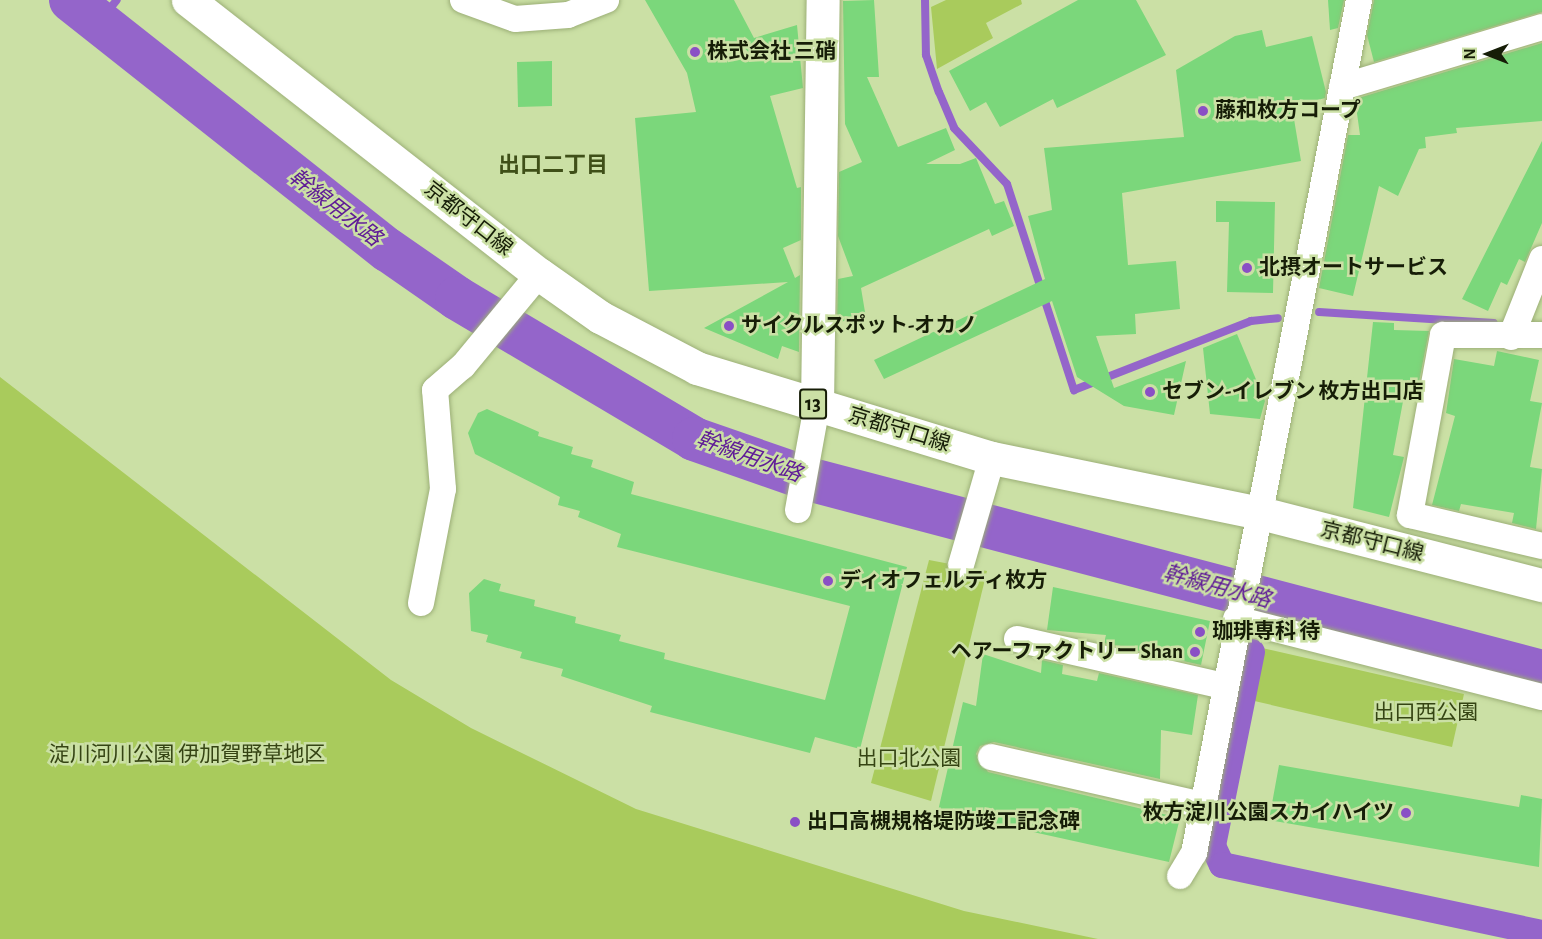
<!DOCTYPE html>
<meta charset="utf-8">
<style>
body{margin:0}
#map{position:relative;width:1542px;height:939px;overflow:hidden;background:#cbe0a5;font-family:"Alegreya Sans","Noto Sans JP",sans-serif}
div>[style]{position:absolute}
.green>*{inset:0;background:#a9cb5c}
.stream>*{height:8px;margin:-4px;padding:0 4px;transform-origin:4px;border-radius:4px;background:#9465ca}
.canal>*{height:26px;margin:-13px;padding:0 13px;transform-origin:13px;border-radius:13px;background:#9465ca}
.river>*{height:44px;margin:-22px;padding:0 22px;transform-origin:22px;border-radius:22px;background:#9465ca}
.building>*{inset:0;background:#7bd77b}
.roads{filter:drop-shadow(0 0 2px #9caf77) drop-shadow(0 0 2px #9caf77)}
.street>*{height:26px;margin:-13px;padding:0 13px;transform-origin:13px;border-radius:13px;background:#fff}
.secondary>*{height:33px;margin:-16.5px;padding:0 16.5px;transform-origin:16.5px;border-radius:16.5px;background:#fff}
.primary>*{height:33px;margin:-16.5px;padding:0 16.5px;transform-origin:16.5px;border-radius:16.5px;background:#fff}
.dots>*{width:16px;height:16px;translate:-50% -50%;box-sizing:border-box;border:3px solid #cbe0a5;border-radius:50%}
span{translate:-50% -50%;white-space:nowrap;text-align:center;line-height:1.15;-webkit-text-stroke:5px #cbe0a5;paint-order:stroke}
.shield-label span{padding:2px 4px;background:#cbe0a5;border:2px solid;border-radius:4px;-webkit-text-stroke-width:0}
.shield-label{font-size:20px;color:#161d07;font-weight:700}
.poi-label{font-size:21px;color:#161d07;font-weight:700}
.left{translate:0 -50%;text-align:left}
.right{translate:-100% -50%;text-align:right}
.street-label{font-size:21px;color:#161d07}
.park-label{font-size:21px;color:#354413}
.neighbourhood-label{font-size:22px;color:#3f4f18;font-weight:700}
.water-label{font-size:22px;color:#601c97;font-style:italic}
.north{position:absolute;left:1458px;top:24px;width:60px;height:60px;-webkit-text-stroke:4px #cbe0a5;paint-order:stroke;rotate:270deg;font-size:16px;font-weight:700;line-height:24px;text-align:center;color:#161d07}
.north::after{content:'';display:block;margin:auto;width:21px;height:27px;background:#161d07;clip-path:polygon(50% 0,100% 100%,50% 72%,0 100%)}
</style>
<div id="map">
<div class="green">
<div style="clip-path:polygon(946px 0,1021px 0,1022px 4px,986px 23px,993px 38px,937px 69px,931px 7px)"></div>
<div style="clip-path:polygon(0 377px,391px 680px,471px 728px,636px 809px,964px 911px,1098px 939px,0 939px)"></div>
<div style="clip-path:polygon(929px 560px,987px 571px,931px 801px,871px 783px)"></div>
<div style="clip-path:polygon(1262px 648px,1464px 694px,1452px 747px,1250px 700px)"></div>
</div>
<div class="stream">
<div style="left:925px;top:0;width:55px;rotate:89deg"></div>
<div style="left:926px;top:55px;width:39px;rotate:71deg"></div>
<div style="left:939px;top:92px;width:39px;rotate:67deg"></div>
<div style="left:954px;top:128px;width:77px;rotate:46.6deg"></div>
<div style="left:1007px;top:184px;width:217px;rotate:72deg"></div>
<div style="left:1074px;top:390px;width:190px;rotate:-21.3deg"></div>
<div style="left:1251px;top:321px;width:27px;rotate:-6deg"></div>
<div style="left:99px;top:22px;width:28px;rotate:-51deg"></div>
<div style="left:1319px;top:312px;width:175px;rotate:3.6deg"></div>
<div style="left:1263px;top:609px;width:8px;rotate:-83deg"></div>
</div>
<div class="canal">
<div style="left:1252px;top:652px;width:198px;rotate:101.4deg"></div>
<div style="left:1213px;top:846px;width:21px;rotate:65deg"></div>
<div style="left:1222px;top:865px;width:327px;rotate:12deg"></div>
</div>
<div class="river">
<div style="left:71px;top:0;width:404px;rotate:38.3deg"></div>
<div style="left:388px;top:250px;width:84px;rotate:34.8deg"></div>
<div style="left:457px;top:298px;width:276px;rotate:30.7deg"></div>
<div style="left:694px;top:439px;width:125px;rotate:19.2deg"></div>
<div style="left:812px;top:480px;width:755px;rotate:14.74deg"></div>
</div>
<div class="building">
<div style="clip-path:polygon(645px 0,734px 0,754px 38px,797px 25px,803px 88px,770px 96px,797px 188px,801px 187px,801px 240px,783px 248px,795px 278px,800px 275px,799px 352px,782px 346px,778px 359px,704px 328px,788px 282px,649px 291px,635px 118px,696px 112px,687px 73px)"></div>
<div style="clip-path:polygon(874px 0,879px 77px,867px 77px,898px 147px,946px 128px,955px 150px,926px 164px,960px 164px,976px 158px,995px 204px,1004px 201px,1014px 226px,992px 236px,989px 229px,861px 288px,866px 318px,837px 322px,838px 279px,853px 276px,838px 236px,839px 172px,862px 162px,845px 124px,843px 1px)"></div>
<div style="clip-path:polygon(1078px 0,1136px 0,1166px 55px,1057px 108px,1053px 99px,1000px 127px,986px 102px,970px 111px,949px 71px)"></div>
<div style="clip-path:polygon(1328px 0,1344px 0,1338px 28px,1330px 30px)"></div>
<div style="clip-path:polygon(1374px 0,1542px 0,1542px 12px,1374px 62px,1367px 35px)"></div>
<div style="clip-path:polygon(1262px 30px,1266px 47px,1312px 36px,1326px 92px,1325px 98px,1292px 107px,1301px 161px,1122px 193px,1128px 265px,1176px 261px,1180px 309px,1135px 314px,1136px 334px,1096px 336px,1114px 388px,1186px 361px,1174px 415px,1124px 406px,1077px 377px,1052px 301px,884px 379px,874px 360px,1045px 279px,1028px 216px,1052px 210px,1044px 148px,1184px 137px,1176px 70px,1235px 36px)"></div>
<div style="clip-path:polygon(1542px 43px,1542px 121px,1456px 128px,1457px 133px,1425px 137px,1426px 148px,1419px 149px,1398px 196px,1379px 186px,1353px 296px,1319px 288px,1348px 135px,1360px 135px,1355px 99px)"></div>
<div style="clip-path:polygon(552px 61px,552px 106px,518px 107px,517px 62px)"></div>
<div style="clip-path:polygon(1542px 141px,1542px 223px,1525px 262px,1519px 259px,1507px 285px,1501px 282px,1488px 311px,1462px 299px)"></div>
<div style="clip-path:polygon(1216px 201px,1275px 202px,1273px 293px,1227px 292px,1229px 222px,1216px 222px)"></div>
<div style="clip-path:polygon(1373px 322px,1394px 323px,1394px 330px,1429px 331px,1419px 382px,1407px 380px,1393px 455px,1404px 457px,1389px 517px,1353px 508px)"></div>
<div style="clip-path:polygon(1237px 334px,1265px 401px,1260px 419px,1210px 414px,1203px 348px)"></div>
<div style="clip-path:polygon(1497px 351px,1539px 360px,1530px 401px,1542px 403px,1530px 467px,1542px 469px,1536px 529px,1512px 523px,1514px 513px,1461px 504px,1459px 511px,1432px 505px,1455px 416px,1446px 413px,1454px 359px,1494px 366px)"></div>
<div style="clip-path:polygon(487px 409px,539px 432px,538px 436px,573px 447px,571px 454px,593px 460px,591px 467px,634px 482px,631px 494px,907px 567px,860px 749px,815px 737px,810px 753px,650px 712px,652px 706px,561px 676px,563px 669px,520px 658px,522px 652px,486px 642px,488px 635px,471px 631px,469px 593px,484px 579px,501px 584px,499px 591px,535px 600px,534px 606px,576px 617px,575px 623px,621px 635px,619px 641px,665px 653px,664px 659px,825px 700px,850px 606px,617px 547px,621px 534px,578px 517px,580px 511px,558px 505px,560px 497px,475px 454px,468px 433px,478px 413px)"></div>
<div style="clip-path:polygon(1053px 587px,1210px 621px,1201px 665px,1104px 643px,1106px 635px,1047px 630px)"></div>
<div style="clip-path:polygon(983px 654px,1041px 673px,1042px 660px,1063px 665px,1062px 674px,1097px 681px,1099px 673px,1198px 695px,1192px 735px,1161px 730px,1160px 779px,994px 742px,980px 746px,976px 754px,988px 772px,1180px 818px,1169px 862px,938px 811px,963px 702px,976px 706px)"></div>
<div style="clip-path:polygon(1279px 765px,1519px 807px,1521px 795px,1542px 799px,1539px 867px,1269px 820px)"></div>
</div>
<div class="roads">
<div class="street">
<div style="left:463px;top:0;width:55px;rotate:20.1deg"></div>
<div style="left:515px;top:19px;width:53px;rotate:-4.3deg"></div>
<div style="left:568px;top:15px;width:41px;rotate:-21.5deg"></div>
<div style="left:1342px;top:87px;width:209px;rotate:-16.7deg"></div>
<div style="left:1542px;top:335px;width:99px;rotate:180deg"></div>
<div style="left:1443px;top:335px;width:183px;rotate:100.4deg"></div>
<div style="left:1410px;top:515px;width:136px;rotate:13.2deg"></div>
<div style="left:1511px;top:337px;width:84px;rotate:-68.3deg"></div>
<div style="left:798px;top:510px;width:107px;rotate:-79.7deg"></div>
<div style="left:961px;top:565px;width:111px;rotate:-73.8deg"></div>
<div style="left:421px;top:603px;width:116px;rotate:-79.1deg"></div>
<div style="left:443px;top:489px;width:99px;rotate:-94.6deg"></div>
<div style="left:435px;top:390px;width:37px;rotate:-41deg"></div>
<div style="left:463px;top:366px;width:119px;rotate:-50.4deg"></div>
<div style="left:1236px;top:619px;width:316px;rotate:14.3deg"></div>
<div style="left:1017px;top:639px;width:212px;rotate:12.8deg"></div>
<div style="left:991px;top:757px;width:217px;rotate:12.8deg"></div>
<div style="left:1180px;top:876px;width:27px;rotate:-59deg"></div>
<div style="left:1194px;top:853px;width:869px;rotate:-79.05deg"></div>
</div>
<div class="secondary">
<div style="left:817px;top:405px;width:405px;rotate:-89.2deg"></div>
</div>
<div class="primary">
<div style="left:188px;top:0;width:445px;rotate:38deg"></div>
<div style="left:539px;top:274px;width:75px;rotate:35.2deg"></div>
<div style="left:600px;top:317px;width:110px;rotate:27.7deg"></div>
<div style="left:697px;top:368px;width:308px;rotate:17deg"></div>
<div style="left:992px;top:458px;width:275px;rotate:11.6deg"></div>
<div style="left:1261px;top:513px;width:290px;rotate:14.4deg"></div>
</div>
</div>
<div class="dots">
<div style="left:695px;top:52px;background:#8a4fc5"></div>
<div style="left:1203px;top:111px;background:#8a4fc5"></div>
<div style="left:1247px;top:268px;background:#8a4fc5"></div>
<div style="left:729px;top:326px;background:#8a4fc5"></div>
<div style="left:1150px;top:392px;background:#8a4fc5"></div>
<div style="left:828px;top:581px;background:#8a4fc5"></div>
<div style="left:1200px;top:632px;background:#8a4fc5"></div>
<div style="left:1195px;top:652px;background:#8a4fc5"></div>
<div style="left:1406px;top:813px;background:#8a4fc5"></div>
<div style="left:795px;top:822px;background:#8a4fc5"></div>
</div>
<div class="shield-label">
<span style="left:813px;top:404px">13</span>
</div>
<div class="poi-label">
<span class="left" style="left:707px;top:52px">株式会社 三硝</span>
<span class="left" style="left:1215px;top:111px">藤和枚方コープ</span>
<span class="left" style="left:1259px;top:268px">北摂オートサービス</span>
<span class="left" style="left:741px;top:326px">サイクルスポット-オカノ</span>
<span class="left" style="left:1162px;top:392px">セブン-イレブン 枚方出口店</span>
<span class="left" style="left:840px;top:581px">ディオフェルティ枚方</span>
<span class="left" style="left:1212px;top:632px">珈琲専科 待</span>
<span class="right" style="left:1183px;top:652px">ヘアーファクトリー Shan</span>
<span class="right" style="left:1394px;top:813px">枚方淀川公園スカイハイツ</span>
<span class="left" style="left:807px;top:822px">出口高槻規格堤防竣工記念碑</span>
</div>
<div class="street-label">
<span style="left:468px;top:219px;rotate:38deg">京都守口線</span>
<span style="left:899px;top:430px;rotate:17deg">京都守口線</span>
<span style="left:1372px;top:542px;rotate:14deg">京都守口線</span>
</div>
<div class="park-label">
<span style="left:1426px;top:713px">出口西公園</span>
<span style="left:187px;top:755px">淀川河川公園 伊加賀野草地区</span>
<span style="left:909px;top:759px">出口北公園</span>
</div>
<div class="neighbourhood-label">
<span style="left:553px;top:166px">出口二丁目</span>
</div>
<div class="water-label">
<span style="left:335px;top:208px;rotate:38deg">幹線用水路</span>
<span style="left:749px;top:457px;rotate:20deg">幹線用水路</span>
<span style="left:1217px;top:587px;rotate:15deg">幹線用水路</span>
</div>
<div class="north">N</div>
</div>
